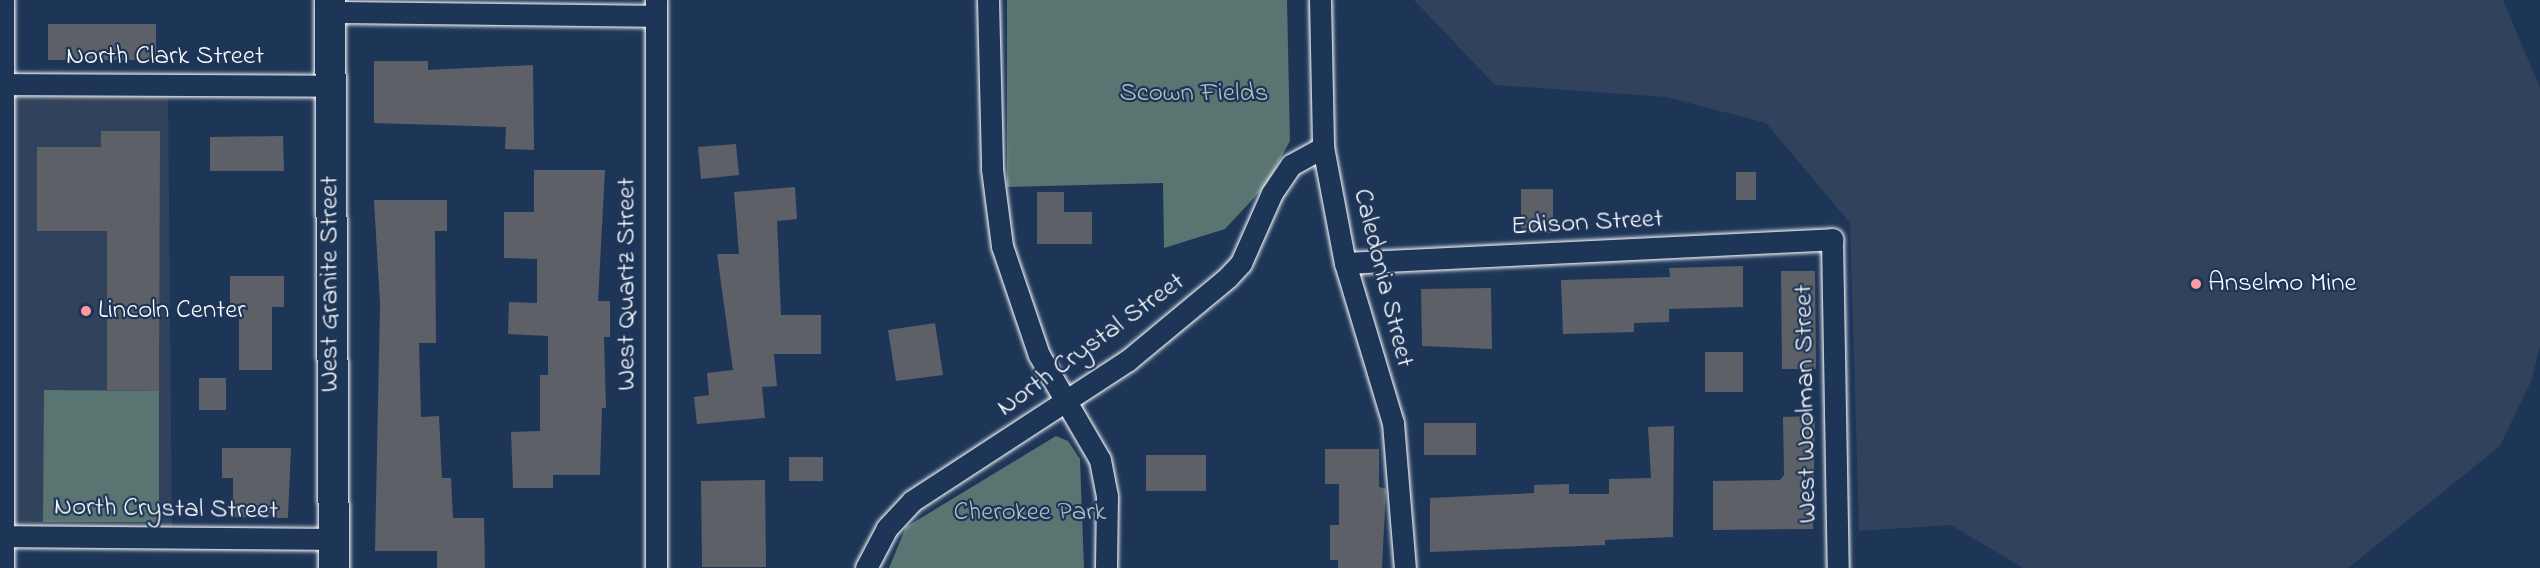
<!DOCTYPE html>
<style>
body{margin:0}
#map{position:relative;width:2540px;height:568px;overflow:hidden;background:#1d3557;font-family:"Indie Flower",sans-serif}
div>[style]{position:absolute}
.built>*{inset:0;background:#30425c}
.green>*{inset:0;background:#597572}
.building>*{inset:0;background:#5e6068}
.roads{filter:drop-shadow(0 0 2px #fff) drop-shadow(0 0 2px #fff)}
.street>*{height:21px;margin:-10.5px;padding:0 10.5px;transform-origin:10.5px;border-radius:10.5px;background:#1d3557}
.secondary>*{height:30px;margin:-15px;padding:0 15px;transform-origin:15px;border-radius:15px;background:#1d3557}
.dots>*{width:16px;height:16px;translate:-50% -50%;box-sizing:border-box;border:3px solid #1d3557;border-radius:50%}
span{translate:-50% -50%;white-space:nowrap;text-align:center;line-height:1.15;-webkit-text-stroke:4.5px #1d3557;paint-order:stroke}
.street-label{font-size:27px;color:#fff}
.park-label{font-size:27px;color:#b4c1c0}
.poi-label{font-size:27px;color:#fff}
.left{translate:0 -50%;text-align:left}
</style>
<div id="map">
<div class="built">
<div style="clip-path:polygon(1414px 0,2503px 0,2540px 88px,2540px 346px,2532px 379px,2500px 446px,2348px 568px,2023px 568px,1951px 525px,1859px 531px,1850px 223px,1766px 123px,1666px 97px,1495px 85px)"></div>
<div style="clip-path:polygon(3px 84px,168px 85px,172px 536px,3px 536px)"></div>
</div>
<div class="green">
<div style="clip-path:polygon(1007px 0,1287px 0,1290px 141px,1266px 185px,1225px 229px,1164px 248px,1163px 183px,1007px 187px)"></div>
<div style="clip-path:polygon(44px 390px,159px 391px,159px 522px,43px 522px)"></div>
<div style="clip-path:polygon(1056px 436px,1068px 441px,1080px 459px,1084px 568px,889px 568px,906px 527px)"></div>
</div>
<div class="building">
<div style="clip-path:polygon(48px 24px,156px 24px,156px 60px,48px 60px)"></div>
<div style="clip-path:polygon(374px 61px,428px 61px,428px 70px,533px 65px,534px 150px,505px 149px,506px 127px,374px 123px)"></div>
<div style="clip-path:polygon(101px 131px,160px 131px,159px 391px,107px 390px,107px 231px,37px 231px,37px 147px,101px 147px)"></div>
<div style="clip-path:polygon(283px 136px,284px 171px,210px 171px,210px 137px)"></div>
<div style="clip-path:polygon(736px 144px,739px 175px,701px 179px,698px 147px)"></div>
<div style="clip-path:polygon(534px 170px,605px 170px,598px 301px,610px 301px,610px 337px,604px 337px,606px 408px,602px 408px,600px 475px,553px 475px,553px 488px,513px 488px,511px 432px,540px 431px,540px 375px,548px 375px,548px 336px,508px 334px,509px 302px,537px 303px,537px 259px,504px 258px,504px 212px,534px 212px)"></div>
<div style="clip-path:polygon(1736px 172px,1756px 172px,1756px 200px,1736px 200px)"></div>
<div style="clip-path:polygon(795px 187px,797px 219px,777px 221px,781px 315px,821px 315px,821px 354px,774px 354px,777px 386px,762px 387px,765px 418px,697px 424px,694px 397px,709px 395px,707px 373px,733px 370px,717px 254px,739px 254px,734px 192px)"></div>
<div style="clip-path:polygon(1521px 189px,1553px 189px,1553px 233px,1521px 233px)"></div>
<div style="clip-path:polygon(1037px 192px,1064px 192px,1064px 212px,1092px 212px,1092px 244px,1037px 244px)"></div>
<div style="clip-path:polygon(374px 200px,447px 200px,447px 231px,435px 231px,436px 343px,419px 343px,421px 417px,439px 416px,442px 478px,451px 478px,453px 518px,484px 518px,485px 568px,437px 568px,437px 551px,375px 551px,380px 304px)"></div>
<div style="clip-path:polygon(1743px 266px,1743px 307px,1669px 309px,1669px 322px,1634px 323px,1634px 332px,1563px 334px,1561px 280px,1670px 277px,1669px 268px)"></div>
<div style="clip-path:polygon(1781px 271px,1815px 271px,1816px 369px,1782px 369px)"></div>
<div style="clip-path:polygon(230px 276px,284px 276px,284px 307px,272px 307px,272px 370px,239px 370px,239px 307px,230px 307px)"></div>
<div style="clip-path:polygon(1491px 288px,1492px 349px,1422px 346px,1421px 289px)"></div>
<div style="clip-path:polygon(935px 323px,943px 375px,896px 381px,888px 330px)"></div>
<div style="clip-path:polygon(1705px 352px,1743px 352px,1743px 392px,1705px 392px)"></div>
<div style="clip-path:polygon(199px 378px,226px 378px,226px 410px,199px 410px)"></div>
<div style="clip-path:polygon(1815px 416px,1813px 529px,1713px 530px,1713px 481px,1780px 480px,1784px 475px,1783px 417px)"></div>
<div style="clip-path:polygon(1424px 423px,1476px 423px,1476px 455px,1424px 455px)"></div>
<div style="clip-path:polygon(1674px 426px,1673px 537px,1605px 540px,1605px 545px,1430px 552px,1430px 498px,1534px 493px,1534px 485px,1569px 484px,1569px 494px,1609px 494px,1609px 479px,1651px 478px,1648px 427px)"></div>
<div style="clip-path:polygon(222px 448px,291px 448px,288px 518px,233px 517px,233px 478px,222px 478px)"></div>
<div style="clip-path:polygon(1325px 449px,1379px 449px,1379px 487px,1386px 489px,1382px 568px,1338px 568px,1338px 560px,1330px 560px,1330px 525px,1339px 525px,1339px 484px,1325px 484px)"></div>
<div style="clip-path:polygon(1146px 455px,1206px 455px,1206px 491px,1146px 491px)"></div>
<div style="clip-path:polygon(789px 457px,823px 457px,823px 481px,789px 481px)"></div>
<div style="clip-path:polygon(765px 480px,766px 567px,702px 567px,701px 481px)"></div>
</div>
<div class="roads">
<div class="street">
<div style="left:3px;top:0;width:568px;rotate:90deg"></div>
<div style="left:656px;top:0;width:568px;rotate:90deg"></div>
<div style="left:988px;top:0;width:169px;rotate:88.6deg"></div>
<div style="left:992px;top:169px;width:78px;rotate:82.6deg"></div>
<div style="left:1002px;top:246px;width:115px;rotate:71.3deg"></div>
<div style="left:1039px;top:355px;width:121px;rotate:59.8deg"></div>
<div style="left:1100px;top:460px;width:37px;rotate:79deg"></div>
<div style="left:1107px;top:496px;width:72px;rotate:90.8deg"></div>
<div style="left:1320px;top:0;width:147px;rotate:88.8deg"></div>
<div style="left:1323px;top:147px;width:118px;rotate:79.3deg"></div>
<div style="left:1345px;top:263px;width:167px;rotate:73.3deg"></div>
<div style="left:1393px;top:423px;width:145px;rotate:85.3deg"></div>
<div style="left:330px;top:12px;width:326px;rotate:0.7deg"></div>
<div style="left:0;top:84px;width:329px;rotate:0.3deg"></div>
<div style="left:1345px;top:263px;width:488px;rotate:-2.8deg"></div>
<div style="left:1832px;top:239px;width:329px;rotate:89deg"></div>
<div style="left:0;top:536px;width:331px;rotate:0.5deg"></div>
<div style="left:866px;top:568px;width:45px;rotate:-62.3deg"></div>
<div style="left:887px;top:528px;width:37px;rotate:-47deg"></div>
<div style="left:912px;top:501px;width:257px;rotate:-33.1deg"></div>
<div style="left:1127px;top:361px;width:131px;rotate:-39.7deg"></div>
<div style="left:1228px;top:277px;width:19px;rotate:-47deg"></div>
<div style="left:1241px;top:263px;width:77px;rotate:-66.1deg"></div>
<div style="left:1272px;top:193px;width:34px;rotate:-56deg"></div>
<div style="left:1291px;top:165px;width:37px;rotate:-29deg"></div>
</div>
<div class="secondary">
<div style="left:330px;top:0;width:568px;rotate:89.6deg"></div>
</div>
</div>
<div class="dots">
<div style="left:2196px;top:284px;background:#ff9aa2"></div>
<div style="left:86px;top:311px;background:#ff9aa2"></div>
</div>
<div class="street-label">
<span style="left:165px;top:57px">North Clark Street</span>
<span style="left:1587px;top:223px;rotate:-3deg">Edison Street</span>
<span style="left:1383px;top:278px;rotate:76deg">Caledonia Street</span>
<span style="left:330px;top:284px;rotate:-90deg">West Granite Street</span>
<span style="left:627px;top:284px;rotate:-90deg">West Quartz Street</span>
<span style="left:1091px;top:345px;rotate:-36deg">North Crystal Street</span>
<span style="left:1806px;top:404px;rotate:-91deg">West Woolman Street</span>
<span style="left:166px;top:509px;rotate:1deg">North Crystal Street</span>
</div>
<div class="park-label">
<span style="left:1194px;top:94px">Scown Fields</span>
<span style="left:1030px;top:513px">Cherokee Park</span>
</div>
<div class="poi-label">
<span class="left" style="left:2208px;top:284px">Anselmo Mine</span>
<span class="left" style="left:98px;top:311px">Lincoln Center</span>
</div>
</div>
